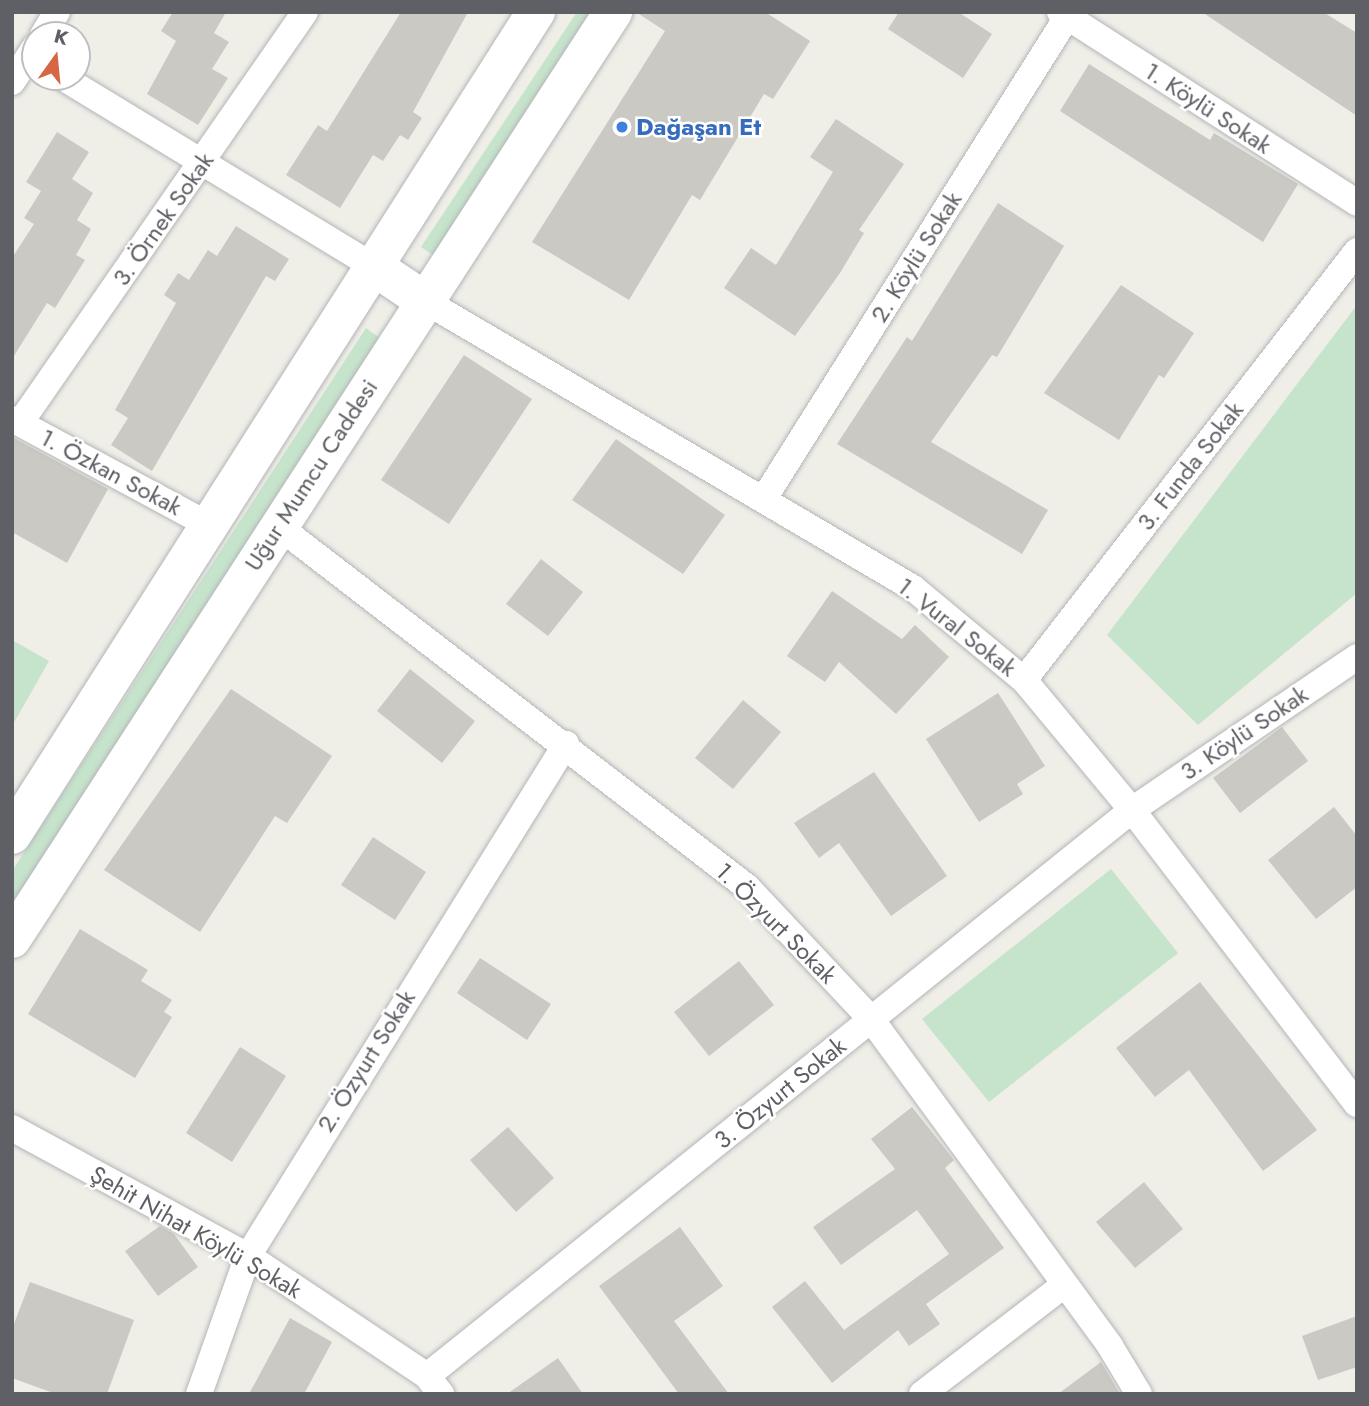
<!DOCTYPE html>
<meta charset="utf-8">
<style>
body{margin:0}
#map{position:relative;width:1369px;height:1406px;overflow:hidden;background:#efeee7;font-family:Jost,sans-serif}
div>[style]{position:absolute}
.green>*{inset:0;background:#c6e3cb}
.building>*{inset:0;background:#cac9c3}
.roads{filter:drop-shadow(0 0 2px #b4b5ba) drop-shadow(0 0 2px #b4b5ba)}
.street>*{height:26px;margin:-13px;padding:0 13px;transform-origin:13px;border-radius:13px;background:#fff}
.secondary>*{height:38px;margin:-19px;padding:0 19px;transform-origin:19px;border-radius:19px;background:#fff}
.dots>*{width:19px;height:19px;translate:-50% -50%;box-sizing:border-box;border:4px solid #fff;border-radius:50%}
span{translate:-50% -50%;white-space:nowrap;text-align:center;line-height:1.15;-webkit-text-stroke:5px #fff;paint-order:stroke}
.street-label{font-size:24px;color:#5e6065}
.shop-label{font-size:24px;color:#366cbe;font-weight:700}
.left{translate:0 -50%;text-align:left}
.frame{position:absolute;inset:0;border:14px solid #5e6065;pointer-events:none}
.north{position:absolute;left:21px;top:21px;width:70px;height:70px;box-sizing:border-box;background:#fff;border:2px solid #bfbfc1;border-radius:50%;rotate:15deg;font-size:19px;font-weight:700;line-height:28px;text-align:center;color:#5e6065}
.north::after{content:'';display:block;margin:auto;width:24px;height:32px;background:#d76644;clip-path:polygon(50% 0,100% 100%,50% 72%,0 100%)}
</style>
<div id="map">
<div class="green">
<div style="clip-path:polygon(577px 12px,594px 12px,433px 255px,421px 247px)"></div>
<div style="clip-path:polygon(1357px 305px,1357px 593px,1198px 725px,1107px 635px)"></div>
<div style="clip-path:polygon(366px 328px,381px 339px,12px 909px,12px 871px)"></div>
<div style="clip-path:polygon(12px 640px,49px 661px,12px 726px)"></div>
<div style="clip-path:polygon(1111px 869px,1178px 953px,989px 1102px,922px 1019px)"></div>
</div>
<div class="building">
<div style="clip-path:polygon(173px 12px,226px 12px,214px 33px,229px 42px,212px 69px,228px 78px,198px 125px,147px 94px,176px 41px,161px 31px)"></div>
<div style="clip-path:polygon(401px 12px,468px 12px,413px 112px,422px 118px,408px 140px,400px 135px,383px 161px,373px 155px,340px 208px,286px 175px,318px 125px,327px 131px)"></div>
<div style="clip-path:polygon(636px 12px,765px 12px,810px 41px,773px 99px,764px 94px,700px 200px,692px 195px,629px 300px,532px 242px,665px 31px)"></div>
<div style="clip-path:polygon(899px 12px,958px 12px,992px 34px,963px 78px,888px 29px)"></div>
<div style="clip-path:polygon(1202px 12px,1323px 12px,1357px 33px,1357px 116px)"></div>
<div style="clip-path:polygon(1089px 64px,1210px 140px,1214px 133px,1298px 184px,1263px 242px,1060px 111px)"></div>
<div style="clip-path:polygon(836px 119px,904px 164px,859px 230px,864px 233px,840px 273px,795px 336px,724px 288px,751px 248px,776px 265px,833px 172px,810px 157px)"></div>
<div style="clip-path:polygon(57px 132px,89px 152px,72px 179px,93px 193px,77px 220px,91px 229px,76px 255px,85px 260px,55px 308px,47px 303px,12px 359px,12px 258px,34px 224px,24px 218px,41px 191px,26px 182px)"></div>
<div style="clip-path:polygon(998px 203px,1064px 246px,997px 357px,992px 355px,931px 442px,1048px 510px,1022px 554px,837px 444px,907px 337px,912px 341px)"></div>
<div style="clip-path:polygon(236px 226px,289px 259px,275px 281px,266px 276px,152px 471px,111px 445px,128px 418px,115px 410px,176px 303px,164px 295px,178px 273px,189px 280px,208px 250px,217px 256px)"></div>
<div style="clip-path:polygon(1121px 285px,1194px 333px,1164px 378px,1159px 375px,1119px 440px,1044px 393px)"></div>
<div style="clip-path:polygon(464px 355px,532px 399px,449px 524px,381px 480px)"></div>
<div style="clip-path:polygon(12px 437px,108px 489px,67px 563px,12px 532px)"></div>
<div style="clip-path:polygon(616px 439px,725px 515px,683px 574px,572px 500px)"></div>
<div style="clip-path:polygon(541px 559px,583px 592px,548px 636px,506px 604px)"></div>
<div style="clip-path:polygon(832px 591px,902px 639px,915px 625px,949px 657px,896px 714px,839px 662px,825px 682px,787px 656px)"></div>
<div style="clip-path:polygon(410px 669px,475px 721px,442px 763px,377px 711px)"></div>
<div style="clip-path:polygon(231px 689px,332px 756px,287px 823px,275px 816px,200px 932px,104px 870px)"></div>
<div style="clip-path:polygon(998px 693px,1045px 766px,1017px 784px,1023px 794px,979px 822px,926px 739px)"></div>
<div style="clip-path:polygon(743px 700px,781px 732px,733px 789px,695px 758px)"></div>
<div style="clip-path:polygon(1282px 727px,1308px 761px,1240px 813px,1213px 778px)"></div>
<div style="clip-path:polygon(874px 772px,947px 876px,891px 916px,839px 843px,819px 858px,794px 823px)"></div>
<div style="clip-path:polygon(1334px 807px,1357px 836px,1357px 887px,1316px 919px,1268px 860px)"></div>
<div style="clip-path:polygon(373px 837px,426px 872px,395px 920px,341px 885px)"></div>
<div style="clip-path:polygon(80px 929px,148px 970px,141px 981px,172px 1000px,164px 1012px,172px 1017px,135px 1078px,28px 1014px)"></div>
<div style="clip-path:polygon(480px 958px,551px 1004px,527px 1040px,457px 993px)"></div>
<div style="clip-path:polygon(739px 961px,774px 1005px,709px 1056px,674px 1012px)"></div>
<div style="clip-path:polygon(1200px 982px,1317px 1130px,1263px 1171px,1189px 1070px,1155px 1097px,1116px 1048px)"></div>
<div style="clip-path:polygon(240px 1047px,286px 1076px,232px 1162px,186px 1133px)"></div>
<div style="clip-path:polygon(912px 1107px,954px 1160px,945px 1168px,1004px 1248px,926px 1304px,940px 1324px,909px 1346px,898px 1330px,832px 1383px,772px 1307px,805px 1281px,844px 1330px,949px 1254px,917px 1210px,841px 1265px,813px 1227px,895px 1169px,871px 1139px)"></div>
<div style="clip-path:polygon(508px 1127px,554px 1178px,516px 1212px,470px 1160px)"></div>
<div style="clip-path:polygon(1144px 1182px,1183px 1229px,1135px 1268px,1096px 1222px)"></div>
<div style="clip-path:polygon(160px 1226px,174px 1234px,198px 1267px,158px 1296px,125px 1251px)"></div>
<div style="clip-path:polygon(680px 1227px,723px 1286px,674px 1321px,729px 1394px,679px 1394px,599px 1286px)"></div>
<div style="clip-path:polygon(30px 1282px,134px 1320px,107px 1394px,56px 1394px,12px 1378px,12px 1329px)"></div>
<div style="clip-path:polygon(1357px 1316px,1357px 1367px,1318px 1380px,1302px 1336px)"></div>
<div style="clip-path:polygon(290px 1318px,332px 1342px,304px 1394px,249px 1394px)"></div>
<div style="clip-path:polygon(558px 1358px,583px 1394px,507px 1394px)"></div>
<div style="clip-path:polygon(1101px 1362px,1120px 1394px,1058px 1394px)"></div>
</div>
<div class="roads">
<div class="street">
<div style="left:1060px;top:12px;width:353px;rotate:32.7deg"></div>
<div style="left:43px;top:35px;width:27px;rotate:-59deg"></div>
<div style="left:62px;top:77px;width:364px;rotate:31.3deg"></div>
<div style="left:12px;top:82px;width:42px;rotate:-56.7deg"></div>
<div style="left:425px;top:301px;width:566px;rotate:30.46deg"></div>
<div style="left:913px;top:588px;width:144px;rotate:39.7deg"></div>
<div style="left:1024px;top:680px;width:169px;rotate:50.3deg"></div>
<div style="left:1132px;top:810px;width:370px;rotate:52.6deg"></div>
<div style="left:12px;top:419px;width:224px;rotate:28.3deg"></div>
<div style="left:20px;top:423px;width:500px;rotate:-55.26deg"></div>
<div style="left:765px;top:497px;width:567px;rotate:-57.82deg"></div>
<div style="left:278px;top:526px;width:592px;rotate:37.59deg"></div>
<div style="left:747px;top:887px;width:181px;rotate:46.8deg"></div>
<div style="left:871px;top:1019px;width:405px;rotate:53.8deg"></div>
<div style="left:1110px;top:1346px;width:56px;rotate:58.9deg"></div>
<div style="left:1024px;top:680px;width:543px;rotate:-52.18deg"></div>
<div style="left:12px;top:1128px;width:268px;rotate:28.5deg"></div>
<div style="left:248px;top:1256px;width:216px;rotate:33.8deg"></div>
<div style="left:427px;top:1376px;width:23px;rotate:52deg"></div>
<div style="left:427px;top:1376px;width:904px;rotate:-38.76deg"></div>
<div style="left:1132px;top:810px;width:272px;rotate:-34.2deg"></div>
<div style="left:199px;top:1394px;width:146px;rotate:-70.5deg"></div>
<div style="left:248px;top:1256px;width:603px;rotate:-58.16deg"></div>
<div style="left:922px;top:1394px;width:179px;rotate:-37.5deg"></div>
</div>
<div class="secondary">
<div style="left:373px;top:266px;width:63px;rotate:33.9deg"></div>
<div style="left:12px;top:835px;width:976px;rotate:-57.52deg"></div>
<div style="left:12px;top:939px;width:1105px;rotate:-57.04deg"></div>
</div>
</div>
<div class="dots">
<div style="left:622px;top:127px;background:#3f7fe0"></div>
</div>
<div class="street-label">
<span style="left:1208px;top:108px;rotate:33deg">1. Köylü Sokak</span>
<span style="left:163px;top:219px;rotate:-55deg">3. Örnek Sokak</span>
<span style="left:916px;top:257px;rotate:-58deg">2. Köylü Sokak</span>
<span style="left:1190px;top:466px;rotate:-52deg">3. Funda Sokak</span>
<span style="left:111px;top:472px;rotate:28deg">1. Özkan Sokak</span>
<span style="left:311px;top:475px;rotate:-57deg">Uğur Mumcu Caddesi</span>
<span style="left:957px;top:627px;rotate:38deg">1. Vural Sokak</span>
<span style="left:1244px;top:733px;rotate:-34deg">3. Köylü Sokak</span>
<span style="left:776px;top:923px;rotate:45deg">1. Özyurt Sokak</span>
<span style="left:366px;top:1061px;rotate:-58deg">2. Özyurt Sokak</span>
<span style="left:780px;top:1093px;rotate:-39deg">3. Özyurt Sokak</span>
<span style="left:196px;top:1232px;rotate:30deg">Şehit Nihat Köylü Sokak</span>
</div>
<div class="shop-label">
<span class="left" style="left:636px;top:127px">Dağaşan Et</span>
</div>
<div class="frame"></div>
<div class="north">K</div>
</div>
